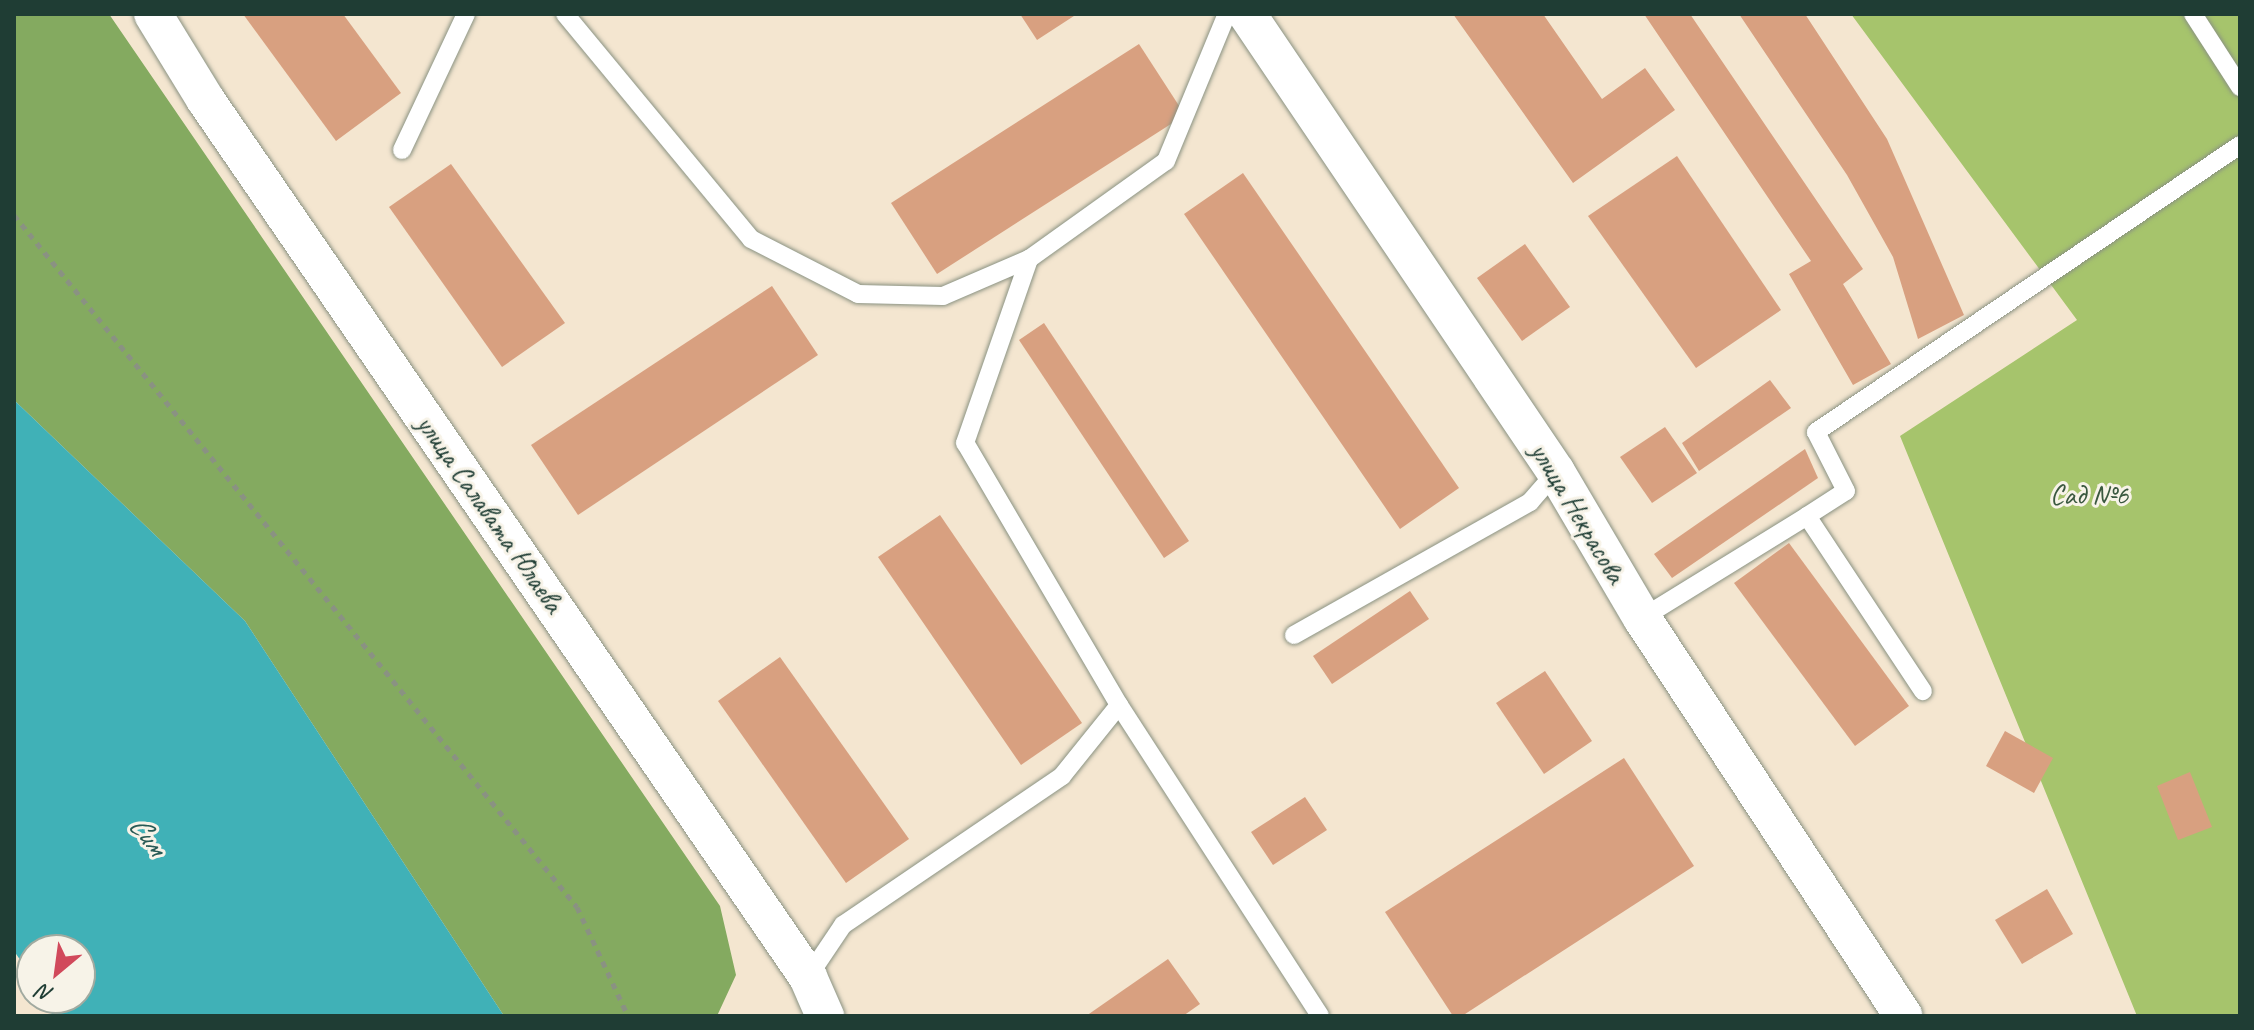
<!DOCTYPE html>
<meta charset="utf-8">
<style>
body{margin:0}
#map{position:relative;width:2254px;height:1030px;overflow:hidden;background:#f4e6d0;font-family:Caveat,sans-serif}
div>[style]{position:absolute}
.green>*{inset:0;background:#a6c46c}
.forest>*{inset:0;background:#84aa60}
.water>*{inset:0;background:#40b1b7}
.building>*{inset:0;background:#d8a080}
.path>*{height:5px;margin-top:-2.5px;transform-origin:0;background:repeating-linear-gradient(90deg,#8a9282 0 6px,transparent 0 12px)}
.roads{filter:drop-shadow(0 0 2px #8a9282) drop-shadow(0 0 2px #8a9282)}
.service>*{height:18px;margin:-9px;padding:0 9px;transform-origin:9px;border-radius:9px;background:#fff}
.minor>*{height:38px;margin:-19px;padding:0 19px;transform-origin:19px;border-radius:19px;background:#fff}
span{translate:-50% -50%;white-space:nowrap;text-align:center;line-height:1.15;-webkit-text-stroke:6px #f7f3e8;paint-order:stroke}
.park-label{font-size:28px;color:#3a583f}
.street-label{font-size:28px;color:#1f3d34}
.water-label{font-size:30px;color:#275a55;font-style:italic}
.frame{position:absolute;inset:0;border:16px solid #1f3d34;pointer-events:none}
.north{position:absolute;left:16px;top:934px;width:80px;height:80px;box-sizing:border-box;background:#f7f3e8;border:2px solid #a1aaa0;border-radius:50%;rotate:209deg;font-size:22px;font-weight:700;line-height:32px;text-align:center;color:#1f3d34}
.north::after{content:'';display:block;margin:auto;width:28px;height:36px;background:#d1495b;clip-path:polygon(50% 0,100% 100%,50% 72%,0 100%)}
</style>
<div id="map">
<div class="green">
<div style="clip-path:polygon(1851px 14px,2240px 14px,2240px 1016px,2137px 1016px,1900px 436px,2077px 320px)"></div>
</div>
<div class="forest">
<div style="clip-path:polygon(14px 14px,109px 14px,720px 906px,736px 975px,717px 1016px,504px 1016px,245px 621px,14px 400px)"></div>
</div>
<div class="water">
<div style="clip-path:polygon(14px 400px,245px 621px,504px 1016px,53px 1016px,43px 998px,80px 998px,80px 950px,32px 950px,32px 977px,14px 951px)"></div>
</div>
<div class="building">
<div style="clip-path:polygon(243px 14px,343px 14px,401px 93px,336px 141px)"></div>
<div style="clip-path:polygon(1020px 14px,1077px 14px,1037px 40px)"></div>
<div style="clip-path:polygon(1453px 14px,1543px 14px,1602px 99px,1645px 68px,1675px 110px,1573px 183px)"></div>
<div style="clip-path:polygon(1644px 14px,1690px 14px,1863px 269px,1843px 284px,1891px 364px,1853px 385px,1789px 274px,1811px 261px)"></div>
<div style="clip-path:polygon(1739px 14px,1805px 14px,1887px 139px,1964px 315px,1918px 339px,1893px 257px,1847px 175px)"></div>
<div style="clip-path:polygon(1139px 44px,1185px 115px,937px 274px,891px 203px)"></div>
<div style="clip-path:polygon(1677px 156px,1781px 310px,1696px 368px,1588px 216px)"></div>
<div style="clip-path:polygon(451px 164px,565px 323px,502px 367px,389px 207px)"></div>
<div style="clip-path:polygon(1243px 173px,1459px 488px,1400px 529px,1184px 214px)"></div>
<div style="clip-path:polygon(1525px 244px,1570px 307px,1522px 341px,1477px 278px)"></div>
<div style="clip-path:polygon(772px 286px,818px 355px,578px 515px,531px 445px)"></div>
<div style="clip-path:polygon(1044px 323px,1189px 541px,1164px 558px,1019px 340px)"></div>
<div style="clip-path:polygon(1770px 380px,1791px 408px,1699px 471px,1682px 443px)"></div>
<div style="clip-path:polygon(1665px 427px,1697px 473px,1652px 503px,1620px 457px)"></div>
<div style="clip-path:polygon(1805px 449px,1818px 478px,1672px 578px,1654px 554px)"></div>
<div style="clip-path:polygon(940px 515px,1082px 723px,1021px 765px,878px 557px)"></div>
<div style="clip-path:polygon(1789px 543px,1909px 706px,1855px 746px,1734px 583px)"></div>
<div style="clip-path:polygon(1410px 591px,1429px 619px,1332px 684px,1313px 656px)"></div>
<div style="clip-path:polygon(780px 657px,909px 839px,846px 883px,718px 701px)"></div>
<div style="clip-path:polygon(1545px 671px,1592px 741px,1544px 774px,1496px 703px)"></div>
<div style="clip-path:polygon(2005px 731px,2053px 758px,2034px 793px,1986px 766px)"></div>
<div style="clip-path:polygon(1624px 758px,1694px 866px,1462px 1016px,1453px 1016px,1385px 912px)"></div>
<div style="clip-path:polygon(2190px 772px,2212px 827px,2178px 840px,2157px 786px)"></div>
<div style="clip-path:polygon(1305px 797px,1327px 830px,1273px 865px,1251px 832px)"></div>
<div style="clip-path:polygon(2047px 889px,2073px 934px,2022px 964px,1995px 920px)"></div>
<div style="clip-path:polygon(1168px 959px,1200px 1004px,1183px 1016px,1086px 1016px)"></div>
</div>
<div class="path">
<div style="left:14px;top:215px;width:892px;rotate:50.87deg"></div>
<div style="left:577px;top:907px;width:120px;rotate:64.9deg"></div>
</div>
<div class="roads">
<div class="service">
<div style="left:565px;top:14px;width:292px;rotate:50.4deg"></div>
<div style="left:751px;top:239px;width:120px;rotate:27.2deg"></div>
<div style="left:858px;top:294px;width:85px;rotate:1.3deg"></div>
<div style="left:943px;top:296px;width:94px;rotate:-23.3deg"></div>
<div style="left:1029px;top:259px;width:168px;rotate:-35.6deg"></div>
<div style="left:1166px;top:161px;width:159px;rotate:-67.5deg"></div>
<div style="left:2193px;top:14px;width:87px;rotate:57.2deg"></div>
<div style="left:402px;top:150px;width:150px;rotate:-64.8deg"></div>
<div style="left:1807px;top:516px;width:46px;rotate:-32.7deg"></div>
<div style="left:1846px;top:491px;width:66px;rotate:-117deg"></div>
<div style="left:1816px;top:432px;width:512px;rotate:-34.09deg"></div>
<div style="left:1642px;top:618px;width:194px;rotate:-31.7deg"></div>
<div style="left:1807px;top:516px;width:210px;rotate:56.5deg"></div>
<div style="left:1294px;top:635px;width:271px;rotate:-29.4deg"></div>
<div style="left:1530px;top:502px;width:40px;rotate:-49deg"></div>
<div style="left:1119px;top:705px;width:370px;rotate:57.1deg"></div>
<div style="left:808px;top:977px;width:63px;rotate:-56.1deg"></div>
<div style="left:843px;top:925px;width:265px;rotate:-34.2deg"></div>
<div style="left:1062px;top:776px;width:91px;rotate:-51.2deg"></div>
<div style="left:1119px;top:705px;width:304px;rotate:-120.4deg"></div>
<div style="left:965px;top:443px;width:195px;rotate:-70.8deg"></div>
</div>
<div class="minor">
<div style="left:153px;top:14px;width:100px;rotate:58.5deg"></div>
<div style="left:205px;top:99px;width:1065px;rotate:55.52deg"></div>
<div style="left:808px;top:977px;width:43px;rotate:66.4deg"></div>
<div style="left:1247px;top:14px;width:552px;rotate:55.99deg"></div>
<div style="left:1556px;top:472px;width:169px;rotate:59.5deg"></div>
<div style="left:1642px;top:618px;width:476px;rotate:56.7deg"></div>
</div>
</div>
<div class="park-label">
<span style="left:2089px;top:495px">Сад №6</span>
</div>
<div class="street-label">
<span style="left:1578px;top:513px;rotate:59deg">улица Некрасова</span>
<span style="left:490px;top:514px;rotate:55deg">улица Салавата Юлаева</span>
</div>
<div class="water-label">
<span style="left:148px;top:835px;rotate:53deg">Сим</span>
</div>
<div class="frame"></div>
<div class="north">N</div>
</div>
